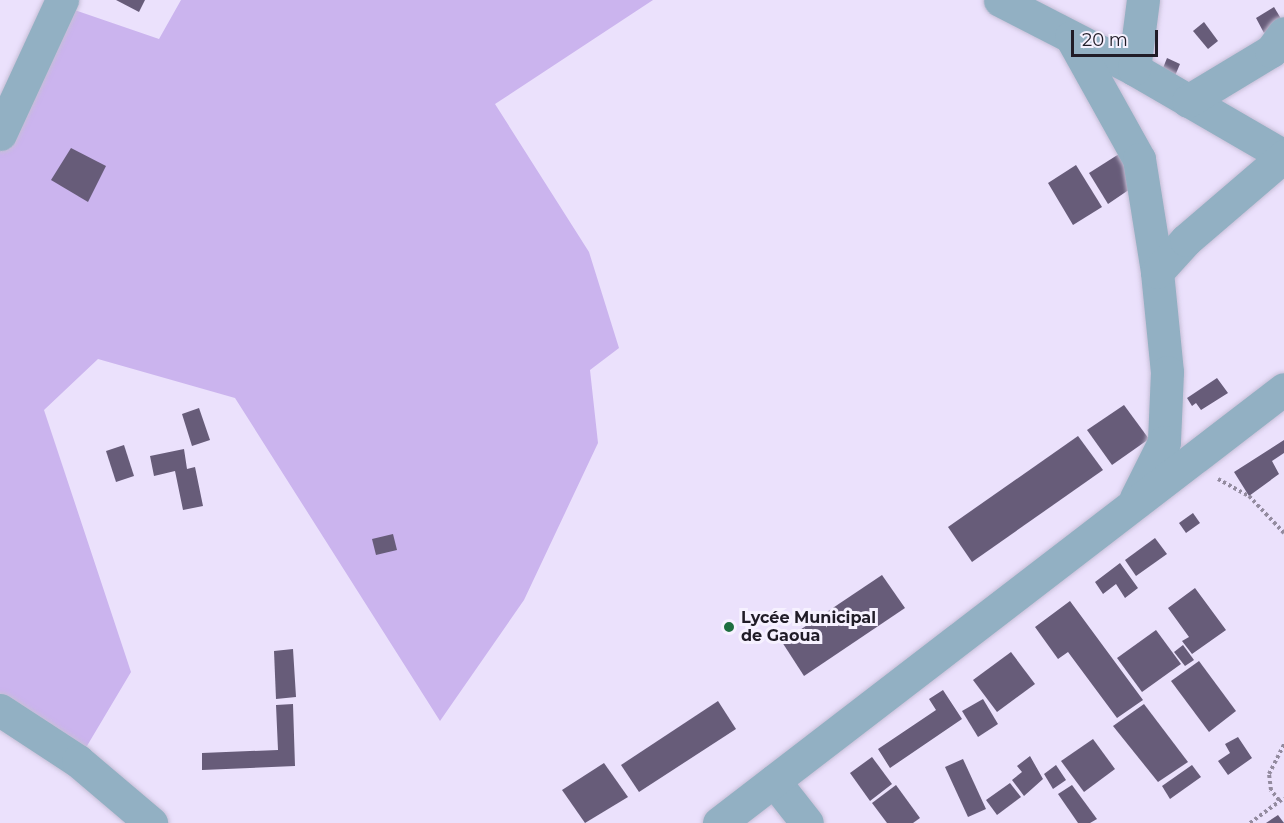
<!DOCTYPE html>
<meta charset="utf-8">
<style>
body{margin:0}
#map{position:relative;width:1284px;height:823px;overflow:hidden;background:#ebe1fc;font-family:Montserrat,sans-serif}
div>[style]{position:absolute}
.green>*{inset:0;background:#cbb4ee}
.building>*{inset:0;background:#675c79}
.path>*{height:4px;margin-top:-2px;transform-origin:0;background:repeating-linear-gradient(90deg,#938b9f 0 3px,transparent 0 6px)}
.roads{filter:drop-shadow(0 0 2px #c6bed6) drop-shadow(0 0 2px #c6bed6)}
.street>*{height:33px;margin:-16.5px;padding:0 16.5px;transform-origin:16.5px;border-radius:16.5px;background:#92b0c3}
.dots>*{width:16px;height:16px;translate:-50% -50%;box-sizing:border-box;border:3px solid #f6f1ff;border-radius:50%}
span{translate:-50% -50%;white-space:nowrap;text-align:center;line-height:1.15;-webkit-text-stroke:6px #f6f1ff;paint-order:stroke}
.poi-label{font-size:16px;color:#201c27;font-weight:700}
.left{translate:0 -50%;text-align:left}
.scale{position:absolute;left:1071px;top:30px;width:87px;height:27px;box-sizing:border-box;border:3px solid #201c27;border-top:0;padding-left:8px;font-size:18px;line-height:21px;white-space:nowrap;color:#201c27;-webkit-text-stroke:4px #f6f1ff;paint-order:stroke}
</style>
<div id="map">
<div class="green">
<div style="clip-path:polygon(181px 0,653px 0,495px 104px,589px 252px,619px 348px,590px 370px,598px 443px,524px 600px,440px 721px,235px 398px,98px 359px,44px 410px,131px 672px,78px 761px,0 710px,0 134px,60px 5px,159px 39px)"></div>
</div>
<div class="building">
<div style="clip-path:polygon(116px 0,145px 0,139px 12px)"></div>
<div style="clip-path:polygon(1274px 7px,1283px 22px,1264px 33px,1256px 18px)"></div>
<div style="clip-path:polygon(1204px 22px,1218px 41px,1208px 49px,1193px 31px)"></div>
<div style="clip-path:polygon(1167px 58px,1180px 64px,1174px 78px,1161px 73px)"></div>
<div style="clip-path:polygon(71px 148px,106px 166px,88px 202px,51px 180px)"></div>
<div style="clip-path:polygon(1119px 154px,1133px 187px,1108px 204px,1089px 173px)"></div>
<div style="clip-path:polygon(1076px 165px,1102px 207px,1073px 225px,1048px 183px)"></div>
<div style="clip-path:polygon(1217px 378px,1228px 393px,1201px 410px,1196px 403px,1192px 406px,1187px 398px)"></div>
<div style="clip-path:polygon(1124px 405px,1149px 439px,1112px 465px,1087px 430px)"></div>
<div style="clip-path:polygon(199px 408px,210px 440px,192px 446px,182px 414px)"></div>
<div style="clip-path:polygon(1078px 436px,1103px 470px,972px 562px,948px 527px)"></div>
<div style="clip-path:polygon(1284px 440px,1284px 453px,1272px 461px,1279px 474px,1249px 496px,1234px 472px)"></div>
<div style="clip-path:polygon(124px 445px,134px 476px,116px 482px,106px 451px)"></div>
<div style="clip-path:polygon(184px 449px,187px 469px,195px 467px,203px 506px,183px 510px,175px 471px,154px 476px,150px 456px)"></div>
<div style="clip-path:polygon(1193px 513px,1200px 523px,1186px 533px,1179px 523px)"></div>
<div style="clip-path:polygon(393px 534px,397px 550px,376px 555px,372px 539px)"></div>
<div style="clip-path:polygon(1155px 538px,1167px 554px,1136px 576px,1125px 560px)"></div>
<div style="clip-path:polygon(1120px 563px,1138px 588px,1125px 598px,1116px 584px,1103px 594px,1095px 582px)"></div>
<div style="clip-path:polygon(882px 575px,905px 608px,804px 676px,782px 642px)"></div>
<div style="clip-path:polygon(1195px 588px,1226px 630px,1192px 654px,1182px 641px,1189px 637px,1168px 608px)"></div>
<div style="clip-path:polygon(1070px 601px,1143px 700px,1117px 718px,1068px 652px,1058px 659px,1035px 627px)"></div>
<div style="clip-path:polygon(1156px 630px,1181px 664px,1142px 692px,1117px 658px)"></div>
<div style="clip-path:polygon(1183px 645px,1194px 660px,1185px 666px,1174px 652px)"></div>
<div style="clip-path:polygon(293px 649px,296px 697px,276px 699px,274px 651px)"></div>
<div style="clip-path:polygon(1011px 652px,1035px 684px,997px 712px,973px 680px)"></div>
<div style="clip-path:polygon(1199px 661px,1236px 711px,1209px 732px,1171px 681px)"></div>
<div style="clip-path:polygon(943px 690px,962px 719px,890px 768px,878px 749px,936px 710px,929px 699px)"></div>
<div style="clip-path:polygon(983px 699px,998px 724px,978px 737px,962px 711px)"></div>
<div style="clip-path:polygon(718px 701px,736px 729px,639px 792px,621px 765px)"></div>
<div style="clip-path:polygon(293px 704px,295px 766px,202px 770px,202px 753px,278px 750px,276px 705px)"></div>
<div style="clip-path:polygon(1144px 704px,1188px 762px,1158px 782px,1113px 726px)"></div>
<div style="clip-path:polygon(1238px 737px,1252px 758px,1228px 775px,1218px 761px,1230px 753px,1225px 744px)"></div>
<div style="clip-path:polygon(1093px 739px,1115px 769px,1084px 792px,1061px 761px)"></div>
<div style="clip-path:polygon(1030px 756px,1043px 779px,1024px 796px,1012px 780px,1022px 772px,1017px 766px)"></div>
<div style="clip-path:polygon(872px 757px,892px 784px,870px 801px,850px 773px)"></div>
<div style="clip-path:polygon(963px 759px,986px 809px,968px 817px,945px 767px)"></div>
<div style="clip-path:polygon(604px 763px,628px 797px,585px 823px,562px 790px)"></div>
<div style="clip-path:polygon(1056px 765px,1066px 780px,1053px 789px,1044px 774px)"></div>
<div style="clip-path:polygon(1192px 765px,1201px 777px,1170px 799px,1162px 786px)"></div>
<div style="clip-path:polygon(1010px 783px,1021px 797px,997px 815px,986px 800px)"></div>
<div style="clip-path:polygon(896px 785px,920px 818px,913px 823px,887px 823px,872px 803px)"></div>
<div style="clip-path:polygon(1072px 785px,1097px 819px,1090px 823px,1078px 823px,1058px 794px)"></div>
<div style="clip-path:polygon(1278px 815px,1284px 823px,1266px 823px)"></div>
</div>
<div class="path">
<div style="left:1218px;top:479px;width:35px;rotate:29deg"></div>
<div style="left:1249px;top:496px;width:51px;rotate:46.6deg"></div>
<div style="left:1279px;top:800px;width:13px;rotate:-129deg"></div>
<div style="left:1271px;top:790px;width:16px;rotate:-97deg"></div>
<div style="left:1269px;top:774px;width:34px;rotate:-63deg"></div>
<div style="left:1250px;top:823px;width:42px;rotate:-36.3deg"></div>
</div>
<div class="roads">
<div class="street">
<div style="left:1000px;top:0;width:151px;rotate:27.2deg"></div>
<div style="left:1134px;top:69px;width:173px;rotate:30.1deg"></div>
<div style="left:1071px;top:37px;width:140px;rotate:60.9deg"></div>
<div style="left:1139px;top:159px;width:114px;rotate:80.9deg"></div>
<div style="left:1157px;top:272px;width:100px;rotate:84.3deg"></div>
<div style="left:1167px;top:372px;width:70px;rotate:92.5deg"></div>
<div style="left:1164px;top:442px;width:63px;rotate:116.6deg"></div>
<div style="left:1134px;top:69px;width:70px;rotate:-82.6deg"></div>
<div style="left:1188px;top:101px;width:97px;rotate:-31.1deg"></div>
<div style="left:1271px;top:51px;width:22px;rotate:-54deg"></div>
<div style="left:0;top:134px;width:148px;rotate:-65.2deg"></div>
<div style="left:1157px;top:272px;width:43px;rotate:-47.8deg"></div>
<div style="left:1186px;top:240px;width:129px;rotate:-40.6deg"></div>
<div style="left:0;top:710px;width:93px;rotate:33.2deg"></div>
<div style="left:78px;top:761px;width:96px;rotate:40.3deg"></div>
<div style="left:774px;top:781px;width:53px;rotate:51.8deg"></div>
<div style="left:719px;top:823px;width:712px;rotate:-37.53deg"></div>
</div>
</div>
<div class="dots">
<div style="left:729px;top:627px;background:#1d6e3f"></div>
</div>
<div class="poi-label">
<span class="left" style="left:741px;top:627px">Lycée Municipal<br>de Gaoua</span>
</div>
<div class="scale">20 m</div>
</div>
